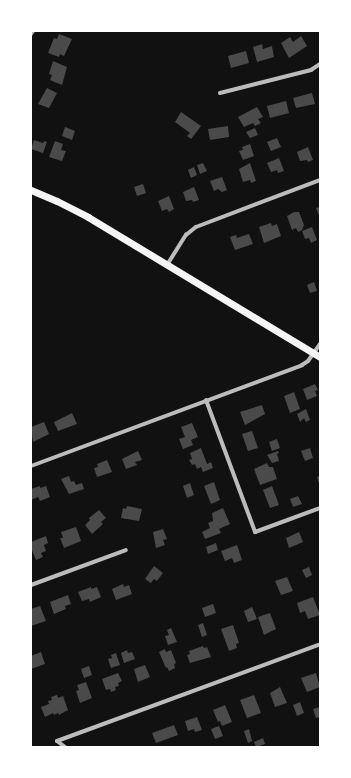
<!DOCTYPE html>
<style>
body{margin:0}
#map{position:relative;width:351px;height:778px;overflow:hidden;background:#111;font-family:"Noto Sans",sans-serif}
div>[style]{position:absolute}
.building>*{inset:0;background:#4a4a4a}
.minor>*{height:4px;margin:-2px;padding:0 2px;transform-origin:2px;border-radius:2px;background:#bcbcbc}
.secondary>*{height:7px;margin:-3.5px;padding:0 3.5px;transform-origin:3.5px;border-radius:3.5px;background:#f5f5f5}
span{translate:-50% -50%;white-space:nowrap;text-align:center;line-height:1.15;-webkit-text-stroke:3px #fff;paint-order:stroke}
.frame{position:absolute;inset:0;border:32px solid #fff;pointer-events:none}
</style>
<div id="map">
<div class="building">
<div style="clip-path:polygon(59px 34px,72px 39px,64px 56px,60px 54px,59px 57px,48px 53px,54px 38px,57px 39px)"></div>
<div style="clip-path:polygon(301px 36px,307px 46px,289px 58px,281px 43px,290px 37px,293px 42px)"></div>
<div style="clip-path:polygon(262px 44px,263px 49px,272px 46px,274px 57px,257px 62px,253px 47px)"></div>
<div style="clip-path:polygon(246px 51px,249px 63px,231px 68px,228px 56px)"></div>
<div style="clip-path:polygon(53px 61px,67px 67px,62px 85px,50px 80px,52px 75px,49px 74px)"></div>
<div style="clip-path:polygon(47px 88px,57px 93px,49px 108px,38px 104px)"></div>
<div style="clip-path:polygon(312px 93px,315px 104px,296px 108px,293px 98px)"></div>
<div style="clip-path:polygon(286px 101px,289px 113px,270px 118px,267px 106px)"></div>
<div style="clip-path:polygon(257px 107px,263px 117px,258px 119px,261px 123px,255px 126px,253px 123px,244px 127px,238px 117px)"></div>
<div style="clip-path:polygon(181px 112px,201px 126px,191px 139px,187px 136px,190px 133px,175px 122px)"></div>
<div style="clip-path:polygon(228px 126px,229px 137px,210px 140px,208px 129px)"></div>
<div style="clip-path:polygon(65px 127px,75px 131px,72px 140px,62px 136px)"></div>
<div style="clip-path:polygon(255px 128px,258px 135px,250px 138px,246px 132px)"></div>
<div style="clip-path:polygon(277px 138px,281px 147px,271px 151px,267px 142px)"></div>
<div style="clip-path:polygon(34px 140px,43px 143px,44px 141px,47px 142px,43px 153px,31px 149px)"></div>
<div style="clip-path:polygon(55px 141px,63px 144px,61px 150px,66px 151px,62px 161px,49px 157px)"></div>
<div style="clip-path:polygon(250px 144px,254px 156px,243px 160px,239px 151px,243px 150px,242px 147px)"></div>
<div style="clip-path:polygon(308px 147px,313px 160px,308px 162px,307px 160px,300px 161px,297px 152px)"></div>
<div style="clip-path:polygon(279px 158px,284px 171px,278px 173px,277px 170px,271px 172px,267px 163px)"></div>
<div style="clip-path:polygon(203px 163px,207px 171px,200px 174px,197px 165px)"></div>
<div style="clip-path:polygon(250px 163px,256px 181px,251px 183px,250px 180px,243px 182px,239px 169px)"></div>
<div style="clip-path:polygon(194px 167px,197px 175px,191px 178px,188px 170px)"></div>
<div style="clip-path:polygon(222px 177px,227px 190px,222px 192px,218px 189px,214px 191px,210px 181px)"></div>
<div style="clip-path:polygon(143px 184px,146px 193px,137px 196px,134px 187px)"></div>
<div style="clip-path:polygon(194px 187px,199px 200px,193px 202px,192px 200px,186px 201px,183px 192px)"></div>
<div style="clip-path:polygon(169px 196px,174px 209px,169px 212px,167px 209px,162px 211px,158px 201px)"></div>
<div style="clip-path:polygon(320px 207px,320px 218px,316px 208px)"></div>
<div style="clip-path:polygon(294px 212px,299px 212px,304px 225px,302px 230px,298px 232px,296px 228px,292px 230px,287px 216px)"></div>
<div style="clip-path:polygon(271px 223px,272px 226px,277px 224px,281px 236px,264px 243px,259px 227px)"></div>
<div style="clip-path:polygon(312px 227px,317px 240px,311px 243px,309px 238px,305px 239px,302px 231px)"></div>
<div style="clip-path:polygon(249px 234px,253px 244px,235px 250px,230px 237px,236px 235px,237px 238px)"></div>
<div style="clip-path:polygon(314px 282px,317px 291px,310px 293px,307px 285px)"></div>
<div style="clip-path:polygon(315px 384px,318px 390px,315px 391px,317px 396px,307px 400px,303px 389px)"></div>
<div style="clip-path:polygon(294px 392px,300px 409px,290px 413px,284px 396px)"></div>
<div style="clip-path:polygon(262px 405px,265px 414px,245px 425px,240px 412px)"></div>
<div style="clip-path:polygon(306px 409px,310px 420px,306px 422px,304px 418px,300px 422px,297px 414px)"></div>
<div style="clip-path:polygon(72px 413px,77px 424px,58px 431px,54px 422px)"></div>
<div style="clip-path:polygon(44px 422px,49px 434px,33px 442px,31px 427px)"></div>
<div style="clip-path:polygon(192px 423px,198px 437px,191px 440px,193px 445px,183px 449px,179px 439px,185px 437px,181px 427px)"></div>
<div style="clip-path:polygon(252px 431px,258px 448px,248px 451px,242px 434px)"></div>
<div style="clip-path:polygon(277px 439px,280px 448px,272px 451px,269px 442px)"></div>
<div style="clip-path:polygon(201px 448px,207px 464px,211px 462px,213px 468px,203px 472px,201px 467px,197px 469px,195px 464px,192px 465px,189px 460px,192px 459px,190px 453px)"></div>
<div style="clip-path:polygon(310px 448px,313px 458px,305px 461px,301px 451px)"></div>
<div style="clip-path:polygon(138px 451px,142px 460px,135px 462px,137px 465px,126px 469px,122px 459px)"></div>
<div style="clip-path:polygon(278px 451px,279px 453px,277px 454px,279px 461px,272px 463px,267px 455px)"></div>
<div style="clip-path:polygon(107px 460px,112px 472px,97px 477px,94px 468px,98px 467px,97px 464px)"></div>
<div style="clip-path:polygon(267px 463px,269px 467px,273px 467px,277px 479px,260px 485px,254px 469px)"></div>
<div style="clip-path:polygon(69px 476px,71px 482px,74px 481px,76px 485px,82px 483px,84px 489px,69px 494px,61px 479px)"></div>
<div style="clip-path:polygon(320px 476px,320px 486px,317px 477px)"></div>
<div style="clip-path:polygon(214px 482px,220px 500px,211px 504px,204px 486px)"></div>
<div style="clip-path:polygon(190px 483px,194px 495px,187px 498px,183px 486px)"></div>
<div style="clip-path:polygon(40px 486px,40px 488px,46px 486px,50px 497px,40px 501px,38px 497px,31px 500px,31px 489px)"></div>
<div style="clip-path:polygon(272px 486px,279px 505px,270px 508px,263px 490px)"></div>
<div style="clip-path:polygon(298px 496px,302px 504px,293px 507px,290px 499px)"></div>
<div style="clip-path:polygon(127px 506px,142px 509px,139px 521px,121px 518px,123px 508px,126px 509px)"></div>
<div style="clip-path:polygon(223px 508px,230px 524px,219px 529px,221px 533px,205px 539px,202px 532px,210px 528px,208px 523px,213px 521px,212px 513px)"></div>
<div style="clip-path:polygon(99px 510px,106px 518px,101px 522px,103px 524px,92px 534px,85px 525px,90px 520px,89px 518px)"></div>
<div style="clip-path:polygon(76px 527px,81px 541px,64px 548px,60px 538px,63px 538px,61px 532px)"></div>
<div style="clip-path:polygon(163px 529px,167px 539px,163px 540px,165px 545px,156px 548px,153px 532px)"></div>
<div style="clip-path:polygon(299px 532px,303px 542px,289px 548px,286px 538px)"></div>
<div style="clip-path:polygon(46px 536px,48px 543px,44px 545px,46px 551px,41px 553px,43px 557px,36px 560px,31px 548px,31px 542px)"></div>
<div style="clip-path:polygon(216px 543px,218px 550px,208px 554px,206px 547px)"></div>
<div style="clip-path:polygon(237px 545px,242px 560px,234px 563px,232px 558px,225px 561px,221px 551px)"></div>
<div style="clip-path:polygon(154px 566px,163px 573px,157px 581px,154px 579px,151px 583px,145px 579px)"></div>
<div style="clip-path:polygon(309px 567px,312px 575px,306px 578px,302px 570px)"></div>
<div style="clip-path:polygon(287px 577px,293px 591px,281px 595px,275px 581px)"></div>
<div style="clip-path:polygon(123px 584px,124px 587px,129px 585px,132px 594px,116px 600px,112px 589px)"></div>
<div style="clip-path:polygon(91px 587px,91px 589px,97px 587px,101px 597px,90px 602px,89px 599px,82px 601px,78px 592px)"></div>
<div style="clip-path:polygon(68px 595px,71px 604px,65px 606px,66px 609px,54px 614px,50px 602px)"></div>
<div style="clip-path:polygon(313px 597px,320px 615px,308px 619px,305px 611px,300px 613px,297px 603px)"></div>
<div style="clip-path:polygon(213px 604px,216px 613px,205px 617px,202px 608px)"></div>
<div style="clip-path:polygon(40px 606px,46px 621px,31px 626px,31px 609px)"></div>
<div style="clip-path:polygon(252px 607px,257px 619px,248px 622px,244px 611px)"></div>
<div style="clip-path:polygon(270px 613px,276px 629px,264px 635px,258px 617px)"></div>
<div style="clip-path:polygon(203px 623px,207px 635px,202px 637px,198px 625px)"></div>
<div style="clip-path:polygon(233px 625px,239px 643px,236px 644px,237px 648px,229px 651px,221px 629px)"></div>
<div style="clip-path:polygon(171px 628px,177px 642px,168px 645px,165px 636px,169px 635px,167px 630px)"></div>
<div style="clip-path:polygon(203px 646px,204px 648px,207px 647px,211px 657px,190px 663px,187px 655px,190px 654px,189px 651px)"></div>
<div style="clip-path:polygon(165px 649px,166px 652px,171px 650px,176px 663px,174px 664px,175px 668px,169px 671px,167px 667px,166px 668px,159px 652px)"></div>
<div style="clip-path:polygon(127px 650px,128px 653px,132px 652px,135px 659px,124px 663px,121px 653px)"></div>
<div style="clip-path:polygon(41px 652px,45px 664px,31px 669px,31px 656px)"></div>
<div style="clip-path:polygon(116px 653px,120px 665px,111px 668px,108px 659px,112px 658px,111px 655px)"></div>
<div style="clip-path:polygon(145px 665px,150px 677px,138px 682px,134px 669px)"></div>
<div style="clip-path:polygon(89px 666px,92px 675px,84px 678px,81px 669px)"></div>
<div style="clip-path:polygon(118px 673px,122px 681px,118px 683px,119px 686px,115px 687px,116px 690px,111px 692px,110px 689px,106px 690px,102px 679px)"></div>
<div style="clip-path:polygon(316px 673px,320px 687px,307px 692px,301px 678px)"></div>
<div style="clip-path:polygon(86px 682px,92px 698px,80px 703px,76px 691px,79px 690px,77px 685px)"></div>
<div style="clip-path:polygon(280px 687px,287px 703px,275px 707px,270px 693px)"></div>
<div style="clip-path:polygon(57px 695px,58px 698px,63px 696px,68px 710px,59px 715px,58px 713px,54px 715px,53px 713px,45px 717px,41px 707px,49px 704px,48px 701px,52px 700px,51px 697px)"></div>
<div style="clip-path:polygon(254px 695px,261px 713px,247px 718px,240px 700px)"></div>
<div style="clip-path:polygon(300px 702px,304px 713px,297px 716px,293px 705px)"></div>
<div style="clip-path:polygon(225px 705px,232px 722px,222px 726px,220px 721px,218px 722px,213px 710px)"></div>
<div style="clip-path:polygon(320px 707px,320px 717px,316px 718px,313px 709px)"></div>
<div style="clip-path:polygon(197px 717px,202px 730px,195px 732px,194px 729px,188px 731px,185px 721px)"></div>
<div style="clip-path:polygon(174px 725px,178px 735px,156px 743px,152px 733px)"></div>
<div style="clip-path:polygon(219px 726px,223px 736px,215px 739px,211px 729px)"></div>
<div style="clip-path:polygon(249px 729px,252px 741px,248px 743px,244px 731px)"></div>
<div style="clip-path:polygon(263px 738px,265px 744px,256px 747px,254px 742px)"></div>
</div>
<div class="minor">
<div style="left:31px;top:34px;width:4px;rotate:-56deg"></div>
<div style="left:220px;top:93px;width:94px;rotate:-14.2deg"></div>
<div style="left:311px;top:70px;width:11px;rotate:-34deg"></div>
<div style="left:167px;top:265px;width:36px;rotate:-58deg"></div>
<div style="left:186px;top:235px;width:13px;rotate:-39deg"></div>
<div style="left:196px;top:227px;width:133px;rotate:-20.8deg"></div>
<div style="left:206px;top:400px;width:141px;rotate:69.6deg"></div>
<div style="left:255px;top:532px;width:69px;rotate:-20.3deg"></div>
<div style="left:31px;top:466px;width:289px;rotate:-20.4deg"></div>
<div style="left:302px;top:365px;width:7px;rotate:-34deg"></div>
<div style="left:308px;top:361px;width:21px;rotate:-55deg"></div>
<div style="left:31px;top:585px;width:101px;rotate:-20.2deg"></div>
<div style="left:57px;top:741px;width:280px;rotate:-20.2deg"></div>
<div style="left:57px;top:741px;width:10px;rotate:37deg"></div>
</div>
<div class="secondary">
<div style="left:31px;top:190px;width:28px;rotate:23deg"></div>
<div style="left:57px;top:201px;width:35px;rotate:27deg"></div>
<div style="left:88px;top:217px;width:271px;rotate:31.1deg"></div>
</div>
<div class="frame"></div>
</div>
